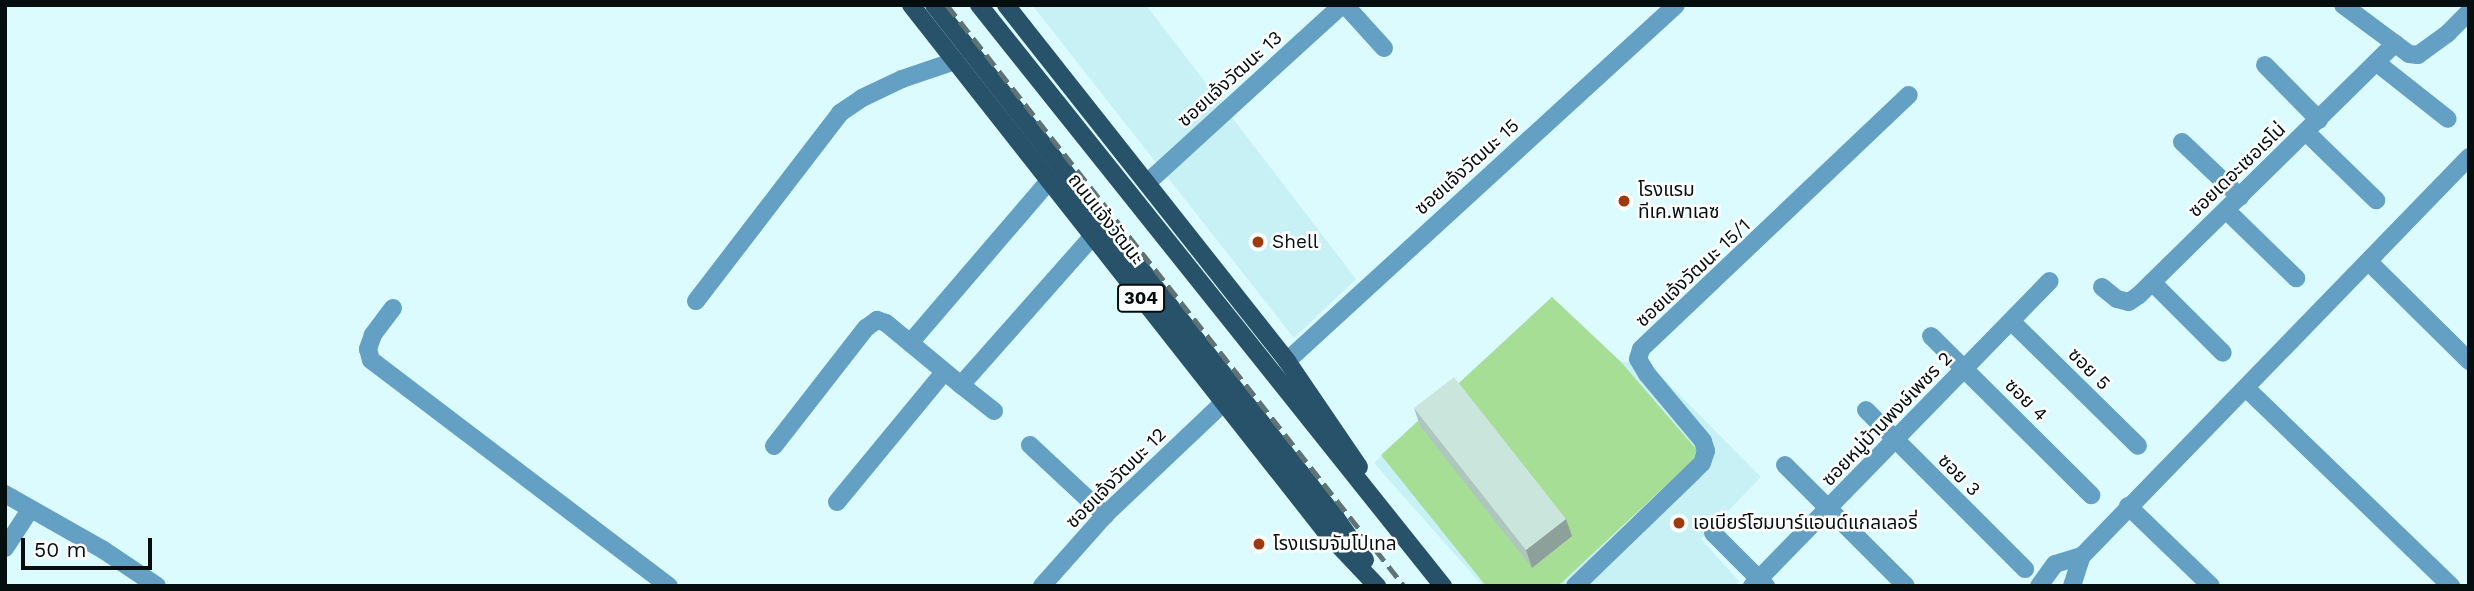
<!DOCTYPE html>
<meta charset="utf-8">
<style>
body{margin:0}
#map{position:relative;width:2474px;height:591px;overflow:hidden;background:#dcfbff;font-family:"Work Sans","Noto Sans Thai",sans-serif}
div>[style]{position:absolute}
.built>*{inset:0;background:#c8f1f6}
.green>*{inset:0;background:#a6de96}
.minor>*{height:18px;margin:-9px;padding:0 9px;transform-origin:9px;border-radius:9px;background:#649fc4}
.major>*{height:18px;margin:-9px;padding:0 9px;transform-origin:9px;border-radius:9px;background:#28516a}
.rail>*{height:5px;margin-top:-2.5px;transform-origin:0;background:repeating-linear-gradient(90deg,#5f7274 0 14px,transparent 0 21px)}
.wall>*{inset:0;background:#aec6bd}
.shaded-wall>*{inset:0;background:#8da19a}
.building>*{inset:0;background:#cae6dc}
.dots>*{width:19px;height:19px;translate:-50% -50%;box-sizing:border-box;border:4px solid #fff;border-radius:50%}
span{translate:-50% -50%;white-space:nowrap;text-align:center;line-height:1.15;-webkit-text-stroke:5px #fff;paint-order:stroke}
.shield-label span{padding:2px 5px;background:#fff;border:2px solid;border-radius:5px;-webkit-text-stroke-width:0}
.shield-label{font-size:18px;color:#040e0f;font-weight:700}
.street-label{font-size:19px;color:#040e0f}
.poi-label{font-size:19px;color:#040e0f}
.left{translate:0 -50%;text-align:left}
.frame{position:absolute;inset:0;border:7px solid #040e0f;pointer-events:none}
.scale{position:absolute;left:21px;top:538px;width:131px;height:32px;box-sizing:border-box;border:4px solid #040e0f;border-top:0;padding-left:9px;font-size:21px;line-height:24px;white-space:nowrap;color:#040e0f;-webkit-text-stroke:5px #fff;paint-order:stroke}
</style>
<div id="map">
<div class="built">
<div style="clip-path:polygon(1032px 5px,1146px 5px,1356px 279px,1294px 338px)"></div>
<div style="clip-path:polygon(1552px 297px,1621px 362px,1647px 362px,1761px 477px,1701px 539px,1739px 581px,1735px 586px,1483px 586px,1374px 463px)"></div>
</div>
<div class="green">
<div style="clip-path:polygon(1552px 297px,1621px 362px,1697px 450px,1692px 461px,1558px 586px,1486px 586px,1381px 455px)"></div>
</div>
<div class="minor">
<div style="left:1345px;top:5px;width:58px;rotate:47.8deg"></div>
<div style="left:2343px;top:5px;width:82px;rotate:36.6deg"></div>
<div style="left:2409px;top:54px;width:9px;rotate:6deg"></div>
<div style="left:2418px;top:55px;width:37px;rotate:-36deg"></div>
<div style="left:2448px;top:33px;width:28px;rotate:-45deg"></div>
<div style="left:2377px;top:63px;width:90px;rotate:38.3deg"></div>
<div style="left:2265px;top:65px;width:77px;rotate:45.5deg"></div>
<div style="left:2306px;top:132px;width:98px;rotate:44.2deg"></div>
<div style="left:2182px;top:142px;width:80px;rotate:43.5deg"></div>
<div style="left:1147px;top:183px;width:264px;rotate:-42.4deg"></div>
<div style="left:2226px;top:210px;width:98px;rotate:44.2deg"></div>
<div style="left:2369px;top:262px;width:141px;rotate:44.7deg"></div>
<div style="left:2152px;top:282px;width:100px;rotate:45deg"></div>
<div style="left:2102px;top:287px;width:19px;rotate:39deg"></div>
<div style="left:2117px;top:299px;width:12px;rotate:14deg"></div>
<div style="left:2129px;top:302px;width:12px;rotate:-35deg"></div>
<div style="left:2139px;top:295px;width:359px;rotate:-44.5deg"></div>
<div style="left:696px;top:301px;width:237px;rotate:-52.5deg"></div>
<div style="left:840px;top:113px;width:27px;rotate:-34deg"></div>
<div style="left:862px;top:98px;width:44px;rotate:-25.4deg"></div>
<div style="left:902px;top:79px;width:56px;rotate:-18.8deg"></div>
<div style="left:393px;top:308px;width:34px;rotate:127deg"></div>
<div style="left:373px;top:335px;width:15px;rotate:110deg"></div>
<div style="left:368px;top:349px;width:11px;rotate:75deg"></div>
<div style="left:371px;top:360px;width:374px;rotate:37.2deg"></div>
<div style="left:2011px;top:321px;width:178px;rotate:44.5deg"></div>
<div style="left:1931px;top:336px;width:226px;rotate:44.8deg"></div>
<div style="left:910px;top:343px;width:213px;rotate:-49.4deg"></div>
<div style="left:1287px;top:361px;width:527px;rotate:-42.46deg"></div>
<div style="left:961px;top:385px;width:42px;rotate:38.2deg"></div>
<div style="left:2247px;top:389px;width:284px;rotate:44deg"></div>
<div style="left:1866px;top:410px;width:225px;rotate:45deg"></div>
<div style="left:1030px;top:445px;width:103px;rotate:43deg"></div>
<div style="left:774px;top:446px;width:150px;rotate:-52.1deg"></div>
<div style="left:866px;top:328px;width:14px;rotate:-36deg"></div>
<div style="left:877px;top:320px;width:9px;rotate:18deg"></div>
<div style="left:886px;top:323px;width:97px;rotate:39.6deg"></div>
<div style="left:961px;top:385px;width:199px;rotate:-48.5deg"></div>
<div style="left:1785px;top:465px;width:171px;rotate:45deg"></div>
<div style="left:5px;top:494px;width:112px;rotate:29.6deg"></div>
<div style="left:102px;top:549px;width:66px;rotate:33.9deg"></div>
<div style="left:837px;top:502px;width:168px;rotate:-50.5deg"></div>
<div style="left:2128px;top:506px;width:115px;rotate:43.9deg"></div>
<div style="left:1713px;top:533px;width:75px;rotate:45deg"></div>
<div style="left:5px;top:548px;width:45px;rotate:-56.7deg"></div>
<div style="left:1042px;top:586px;width:95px;rotate:-48.4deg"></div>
<div style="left:1105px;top:515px;width:164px;rotate:-43.5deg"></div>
<div style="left:1575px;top:586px;width:163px;rotate:-44deg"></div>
<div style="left:1692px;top:473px;width:14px;rotate:-45deg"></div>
<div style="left:1702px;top:463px;width:13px;rotate:-72deg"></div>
<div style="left:1706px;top:451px;width:10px;rotate:-107deg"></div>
<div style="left:1703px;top:441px;width:87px;rotate:-129.9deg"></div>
<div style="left:1647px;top:374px;width:17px;rotate:-121deg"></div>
<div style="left:1638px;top:359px;width:10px;rotate:-73deg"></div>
<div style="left:1641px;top:349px;width:369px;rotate:-43.5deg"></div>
<div style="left:1752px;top:586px;width:426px;rotate:-45.7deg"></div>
<div style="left:2039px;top:586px;width:27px;rotate:-54deg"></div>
<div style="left:2055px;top:564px;width:28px;rotate:-17deg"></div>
<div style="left:2082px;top:556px;width:556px;rotate:-45.87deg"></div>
<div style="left:2072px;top:586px;width:32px;rotate:-72deg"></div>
</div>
<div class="major">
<div style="left:911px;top:5px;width:669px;rotate:51.79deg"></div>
<div style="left:1325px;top:531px;width:76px;rotate:46.6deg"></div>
<div style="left:934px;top:5px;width:652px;rotate:51.92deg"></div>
<div style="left:1336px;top:518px;width:51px;rotate:55.4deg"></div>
<div style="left:979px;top:5px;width:744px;rotate:51.39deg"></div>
<div style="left:1006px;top:5px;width:454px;rotate:51.7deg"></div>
<div style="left:1287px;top:361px;width:128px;rotate:55.8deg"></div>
</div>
<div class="rail">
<div style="left:947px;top:5px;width:739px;rotate:51.81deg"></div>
</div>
<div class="wall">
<div style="clip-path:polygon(1414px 408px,1566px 519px,1572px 536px,1532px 568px,1420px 426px)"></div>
</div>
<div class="shaded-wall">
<div style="clip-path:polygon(1566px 519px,1572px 536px,1532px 568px,1526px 550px)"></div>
</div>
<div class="building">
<div style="clip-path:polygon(1454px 377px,1566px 519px,1526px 550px,1414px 408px)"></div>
</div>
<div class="dots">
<div style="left:1624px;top:201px;background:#9f390e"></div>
<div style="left:1258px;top:242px;background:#9f390e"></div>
<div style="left:1679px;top:523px;background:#9f390e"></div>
<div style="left:1259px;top:544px;background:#9f390e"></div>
</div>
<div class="shield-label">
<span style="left:1141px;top:298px">304</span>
</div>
<div class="street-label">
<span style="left:1230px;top:79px;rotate:-42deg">ซอยแจ้งวัฒนะ 13</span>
<span style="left:1467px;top:167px;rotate:-42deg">ซอยแจ้งวัฒนะ 15</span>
<span style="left:2237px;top:170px;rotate:-44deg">ซอยเดอะเซอเรโน่</span>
<span style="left:1106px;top:219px;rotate:52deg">ถนนแจ้งวัฒนะ</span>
<span style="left:1693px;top:273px;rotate:-43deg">ซอยแจ้งวัฒนะ 15/1</span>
<span style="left:2089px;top:369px;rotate:45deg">ซอย 5</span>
<span style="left:2026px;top:400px;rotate:45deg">ซอย 4</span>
<span style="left:1887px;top:419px;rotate:-46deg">ซอยหมู่บ้านพงษ์เพชร 2</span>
<span style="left:1959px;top:475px;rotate:45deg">ซอย 3</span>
<span style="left:1116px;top:478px;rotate:-45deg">ซอยแจ้งวัฒนะ 12</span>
</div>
<div class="poi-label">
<span class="left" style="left:1638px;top:201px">โรงแรม<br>ทีเค.พาเลซ</span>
<span class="left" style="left:1272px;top:242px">Shell</span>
<span class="left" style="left:1693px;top:523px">เอเบียร์โฮมบาร์แอนด์แกลเลอรี่</span>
<span class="left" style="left:1273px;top:544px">โรงแรมจัมโปเทล</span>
</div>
<div class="frame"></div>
<div class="scale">50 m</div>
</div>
